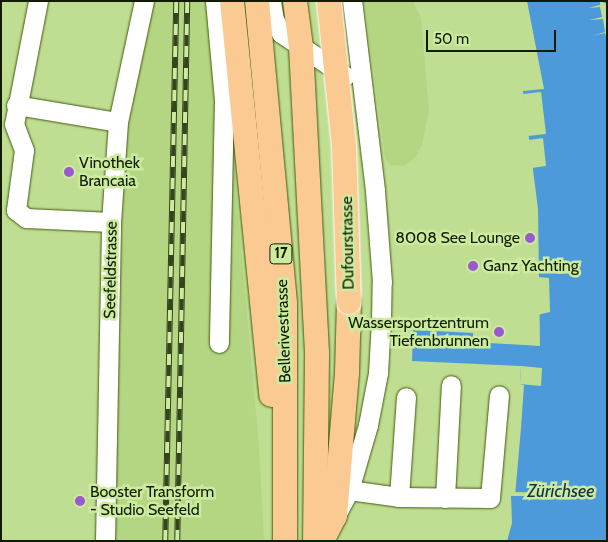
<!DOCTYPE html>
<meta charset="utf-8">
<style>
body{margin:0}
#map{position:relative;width:608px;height:542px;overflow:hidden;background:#bfde92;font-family:Cabin,sans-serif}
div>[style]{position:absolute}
.built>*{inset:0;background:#b4d682}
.water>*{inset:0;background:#4d9adb}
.pier>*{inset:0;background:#bfde92}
.roads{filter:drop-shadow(0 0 1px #425b0c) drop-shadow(0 0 1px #425b0c)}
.minor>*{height:19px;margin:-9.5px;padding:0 9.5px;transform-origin:9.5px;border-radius:9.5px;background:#fff}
.major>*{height:24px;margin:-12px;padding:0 12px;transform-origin:12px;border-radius:12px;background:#fbca92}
.rail>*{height:5.5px;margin-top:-2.75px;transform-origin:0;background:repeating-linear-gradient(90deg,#cceb9f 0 11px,#35441f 0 22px);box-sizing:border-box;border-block:1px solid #35441f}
.bridges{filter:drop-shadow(0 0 1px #fff) drop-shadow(0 0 1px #fff)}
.major-bridge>*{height:24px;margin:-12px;padding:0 12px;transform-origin:12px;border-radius:12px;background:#fbca92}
.dots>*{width:14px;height:14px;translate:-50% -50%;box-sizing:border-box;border:2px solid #cceb9f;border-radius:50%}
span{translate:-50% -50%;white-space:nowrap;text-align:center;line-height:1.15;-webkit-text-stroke:5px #cceb9f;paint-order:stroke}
.shield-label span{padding:1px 4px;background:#cceb9f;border:1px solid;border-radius:4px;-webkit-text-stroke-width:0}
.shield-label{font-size:15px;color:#101b00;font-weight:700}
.poi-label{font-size:16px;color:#101b00}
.left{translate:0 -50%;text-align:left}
.right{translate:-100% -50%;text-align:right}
.street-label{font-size:16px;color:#101b00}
.water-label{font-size:18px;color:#10304b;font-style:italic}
.frame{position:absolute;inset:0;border:2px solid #101b00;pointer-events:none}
.scale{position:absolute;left:426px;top:30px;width:130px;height:22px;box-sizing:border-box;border:2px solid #101b00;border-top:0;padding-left:6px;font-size:15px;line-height:18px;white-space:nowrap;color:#101b00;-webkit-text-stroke:4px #cceb9f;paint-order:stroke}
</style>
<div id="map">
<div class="built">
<div style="clip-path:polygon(152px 1px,219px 1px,259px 446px,264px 541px,115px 541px,123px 181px,131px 104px)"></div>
<div style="clip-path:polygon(364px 1px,413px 1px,421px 18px,429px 111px,422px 145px,415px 158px,405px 166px,390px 165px,385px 158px)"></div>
</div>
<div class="water">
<div style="clip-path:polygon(527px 1px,607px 1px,607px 541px,507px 541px,512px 523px,511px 496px,515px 496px,521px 428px,524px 385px,520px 384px,521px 366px,412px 361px,413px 330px,473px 333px,473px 342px,540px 346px,538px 209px,523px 91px,544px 89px)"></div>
</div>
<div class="pier">
<div style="clip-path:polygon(600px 1px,607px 4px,607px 41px,605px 33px,592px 36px,605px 32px,603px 19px,589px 20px,602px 17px,600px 7px,588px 8px,600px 5px)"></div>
<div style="clip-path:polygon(541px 92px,546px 134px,528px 136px,523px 94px)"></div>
<div style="clip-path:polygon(543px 138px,546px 166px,532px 168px,529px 140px)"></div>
<div style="clip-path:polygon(535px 208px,538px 277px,549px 278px,550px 312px,537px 315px)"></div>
<div style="clip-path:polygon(521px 366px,542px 368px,541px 386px,520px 384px)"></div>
<div style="clip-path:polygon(512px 492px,555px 493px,555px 496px,508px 496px)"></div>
</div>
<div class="roads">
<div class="minor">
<div style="left:38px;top:1px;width:125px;rotate:101deg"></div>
<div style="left:14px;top:124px;width:28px;rotate:69deg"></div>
<div style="left:24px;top:150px;width:61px;rotate:97.6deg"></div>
<div style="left:16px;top:210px;width:13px;rotate:39deg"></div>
<div style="left:26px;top:218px;width:85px;rotate:2.7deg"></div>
<div style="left:215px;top:1px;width:98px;rotate:84.8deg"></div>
<div style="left:224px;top:99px;width:244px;rotate:91.2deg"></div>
<div style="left:271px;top:1px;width:18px;rotate:81deg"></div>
<div style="left:274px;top:19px;width:16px;rotate:63deg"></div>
<div style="left:281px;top:33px;width:77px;rotate:33.9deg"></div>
<div style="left:16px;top:105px;width:103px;rotate:9.5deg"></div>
<div style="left:349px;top:490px;width:50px;rotate:8deg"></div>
<div style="left:399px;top:497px;width:91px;rotate:0.6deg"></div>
<div style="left:490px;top:498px;width:103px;rotate:-85deg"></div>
<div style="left:399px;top:497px;width:100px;rotate:-86deg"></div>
<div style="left:445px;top:498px;width:113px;rotate:-87deg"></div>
<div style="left:337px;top:513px;width:26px;rotate:-62deg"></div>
<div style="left:349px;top:490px;width:68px;rotate:-73.7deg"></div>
<div style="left:368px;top:425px;width:53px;rotate:-79.1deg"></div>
<div style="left:378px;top:373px;width:52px;rotate:-86.7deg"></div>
<div style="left:381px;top:321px;width:39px;rotate:-89deg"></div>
<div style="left:382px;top:282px;width:92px;rotate:-94.4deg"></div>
<div style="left:375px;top:190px;width:190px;rotate:-96.9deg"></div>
<div style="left:105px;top:541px;width:319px;rotate:-88.9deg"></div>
<div style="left:111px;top:222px;width:100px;rotate:-86deg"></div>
<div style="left:118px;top:122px;width:124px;rotate:-77.9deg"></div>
</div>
<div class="major">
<div style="left:232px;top:1px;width:396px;rotate:84.3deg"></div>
<div style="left:257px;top:1px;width:304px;rotate:84.7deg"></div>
<div style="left:285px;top:304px;width:237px;rotate:90deg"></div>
<div style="left:295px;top:1px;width:46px;rotate:82.6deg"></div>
<div style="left:301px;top:47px;width:308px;rotate:87deg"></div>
<div style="left:317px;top:355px;width:186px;rotate:90.6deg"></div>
<div style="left:322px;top:541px;width:28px;rotate:-63deg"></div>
<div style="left:335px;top:516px;width:144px;rotate:-85.2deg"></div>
<div style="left:347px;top:373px;width:71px;rotate:-88.4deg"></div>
</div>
</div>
<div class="rail">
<div style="left:165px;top:541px;width:540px;rotate:-88.83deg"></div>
<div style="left:177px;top:541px;width:540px;rotate:-88.94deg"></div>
</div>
<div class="bridges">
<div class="major-bridge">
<div style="left:329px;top:1px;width:146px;rotate:84.1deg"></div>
<div style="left:344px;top:146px;width:156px;rotate:88.2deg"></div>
</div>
</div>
<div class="dots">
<div style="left:69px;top:172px;background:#9959cf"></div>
<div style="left:530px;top:238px;background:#9959cf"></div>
<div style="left:473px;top:266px;background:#9959cf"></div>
<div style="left:499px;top:332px;background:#9959cf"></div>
<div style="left:80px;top:501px;background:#9959cf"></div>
</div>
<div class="shield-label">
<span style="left:281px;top:254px">17</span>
</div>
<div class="poi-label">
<span class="left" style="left:79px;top:172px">Vinothek<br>Brancaia</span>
<span class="right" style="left:520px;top:238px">8008 See Lounge</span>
<span class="left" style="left:483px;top:266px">Ganz Yachting</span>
<span class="right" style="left:489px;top:332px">Wassersportzentrum<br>Tiefenbrunnen</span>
<span class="left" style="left:90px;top:501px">Booster Transform<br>- Studio Seefeld</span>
</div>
<div class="street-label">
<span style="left:348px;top:243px;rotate:-91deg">Dufourstrasse</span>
<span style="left:111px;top:270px;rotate:-89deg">Seefeldstrasse</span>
<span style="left:284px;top:331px;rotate:-92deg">Bellerivestrasse</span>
</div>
<div class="water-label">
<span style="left:561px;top:491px">Zürichsee</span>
</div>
<div class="frame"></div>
<div class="scale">50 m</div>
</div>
